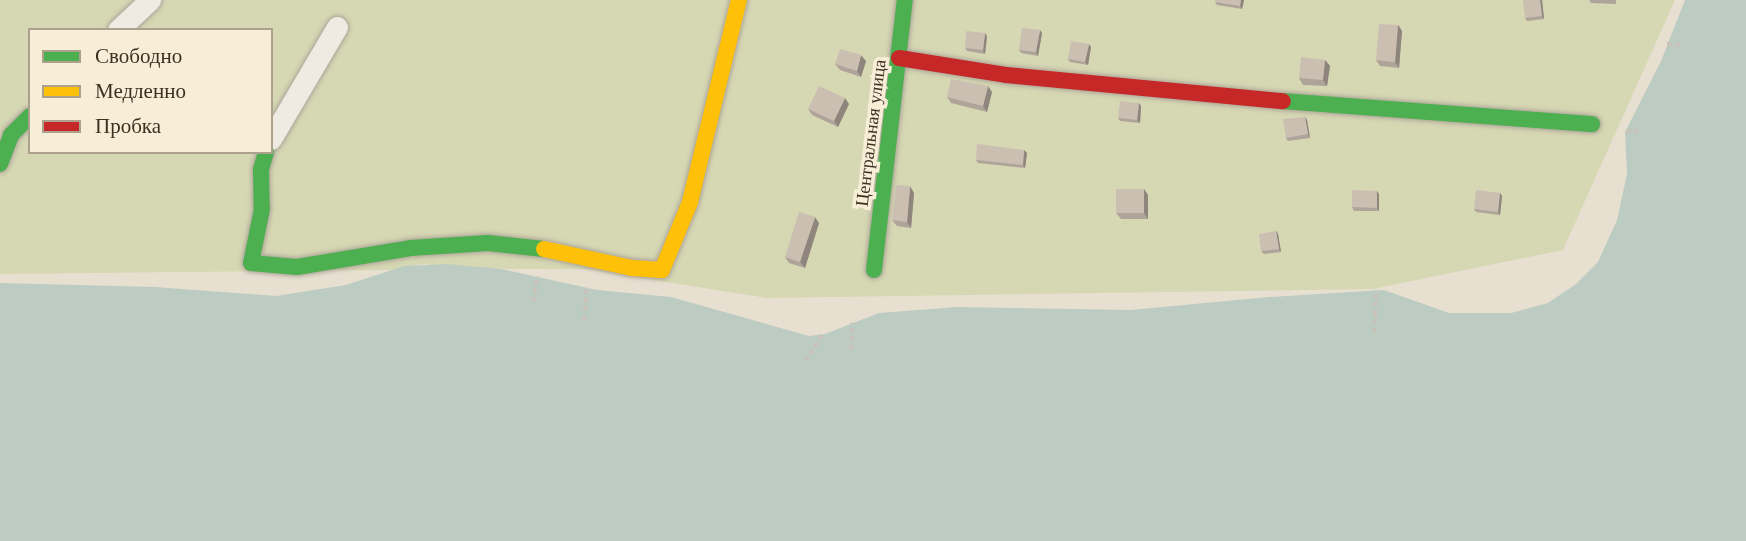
<!DOCTYPE html>
<meta charset="utf-8">
<style>
body{margin:0}
#map{position:relative;width:1746px;height:541px;overflow:hidden;background:#e7e0d1;font-family:"Times New Roman",serif}
div>[style]{position:absolute}
.green>*{inset:0;background:#d6d7b3}
.water>*{inset:0;background:#bcccc2}
.path>*{height:3.5px;margin-top:-1.75px;transform-origin:0;background:repeating-linear-gradient(90deg,#c8c2b9 0 5px,transparent 0 8.5px)}
.roads{filter:drop-shadow(0 0 2px #ada599) drop-shadow(0 0 2px #ada599)}
.street>*{height:21px;margin:-10.5px;padding:0 10.5px;transform-origin:10.5px;border-radius:10.5px;background:#efebe3}
.fast>*{height:16px;margin:-8px;padding:0 8px;transform-origin:8px;border-radius:8px;background:#4caf50}
.slow>*{height:16px;margin:-8px;padding:0 8px;transform-origin:8px;border-radius:8px;background:#ffc107}
.jam>*{height:16px;margin:-8px;padding:0 8px;transform-origin:8px;border-radius:8px;background:#c62828}
.wall>*{inset:0;background:#afa499}
.shaded-wall>*{inset:0;background:#8e867d}
.building>*{inset:0;background:#cbbfb2}
span{translate:-50% -50%;white-space:nowrap;text-align:center;line-height:1.15;-webkit-text-stroke:7px #f7eed8;paint-order:stroke}
.street-label{font-size:18px;color:#3d2e20}
.legend{position:absolute;left:28px;top:28px;width:245px;height:126px;box-sizing:border-box;background:#f7eed8;border:2px solid #ada18e;margin:0;padding:9px 12px;list-style:none;font-size:21px;color:#3d2e20}
.legend li{display:flex;align-items:center;gap:14px;height:35px}
.legend b{width:35px;border:2px solid #ada18e}
</style>
<div id="map">
<div class="green">
<div style="clip-path:polygon(evenodd,0 0,1675px 0,1563px 250px,1373px 289px,767px 298px,583px 269px,501px 269px,424px 264px,389px 270px,0 274px,0 0,30px 30px,271px 30px,271px 152px,30px 152px,30px 30px)"></div>
</div>
<div class="water">
<div style="clip-path:polygon(1685px 0,1746px 0,1746px 541px,0 541px,0 283px,155px 287px,276px 296px,346px 285px,404px 266px,447px 264px,501px 269px,597px 290px,671px 297px,809px 336px,825px 334px,879px 313px,957px 307px,1130px 310px,1269px 297px,1384px 290px,1449px 313px,1511px 313px,1548px 303px,1576px 284px,1598px 262px,1617px 220px,1627px 174px,1625px 132px,1661px 61px)"></div>
</div>
<div class="path">
<div style="left:1667px;top:44px;width:13px;rotate:4deg"></div>
<div style="left:1626px;top:131px;width:15px"></div>
<div style="left:533px;top:302px;width:26px;rotate:-81deg"></div>
<div style="left:584px;top:320px;width:32px;rotate:-86deg"></div>
<div style="left:1374px;top:333px;width:43px;rotate:-87.3deg"></div>
<div style="left:851px;top:350px;width:27px;rotate:-88deg"></div>
<div style="left:805px;top:361px;width:31px;rotate:-57deg"></div>
</div>
<div class="roads">
<div class="street">
<div style="left:118px;top:30px;width:44px;rotate:-43.2deg"></div>
<div style="left:271px;top:139px;width:130px;rotate:-59.5deg"></div>
</div>
<div class="fast">
<div style="left:1283px;top:101px;width:310px;rotate:4.3deg"></div>
<div style="left:266px;top:152px;width:19px;rotate:106deg"></div>
<div style="left:261px;top:170px;width:39px;rotate:89deg"></div>
<div style="left:262px;top:209px;width:55px;rotate:101.5deg"></div>
<div style="left:251px;top:263px;width:46px;rotate:5deg"></div>
<div style="left:297px;top:267px;width:115px;rotate:-9.5deg"></div>
<div style="left:410px;top:248px;width:78px;rotate:-3.7deg"></div>
<div style="left:488px;top:243px;width:56px;rotate:6.1deg"></div>
<div style="left:0;top:164px;width:31px;rotate:-69deg"></div>
<div style="left:11px;top:135px;width:27px;rotate:-45deg"></div>
<div style="left:874px;top:270px;width:272px;rotate:-83.5deg"></div>
</div>
<div class="slow">
<div style="left:544px;top:249px;width:90px;rotate:12.2deg"></div>
<div style="left:632px;top:268px;width:30px;rotate:4deg"></div>
<div style="left:662px;top:270px;width:74px;rotate:-67.6deg"></div>
<div style="left:690px;top:202px;width:208px;rotate:-76.4deg"></div>
</div>
<div class="jam">
<div style="left:899px;top:58px;width:108px;rotate:9deg"></div>
<div style="left:1006px;top:75px;width:278px;rotate:5.4deg"></div>
</div>
</div>
<div class="wall">
<div style="clip-path:polygon(1244px 0,1242px 9px,1217px 5px,1215px 2px)"></div>
<div style="clip-path:polygon(1542px 0,1544px 19px,1527px 21px,1525px 18px)"></div>
<div style="clip-path:polygon(1589px 0,1616px 0,1616px 4px,1591px 3px)"></div>
<div style="clip-path:polygon(1398px 25px,1402px 31px,1399px 68px,1380px 66px,1376px 60px)"></div>
<div style="clip-path:polygon(1042px 33px,1038px 56px,1021px 53px,1019px 50px)"></div>
<div style="clip-path:polygon(987px 36px,985px 54px,967px 51px,965px 48px)"></div>
<div style="clip-path:polygon(1091px 47px,1088px 65px,1070px 62px,1068px 59px)"></div>
<div style="clip-path:polygon(1325px 60px,1330px 66px,1327px 86px,1303px 85px,1299px 78px)"></div>
<div style="clip-path:polygon(866px 61px,861px 77px,840px 70px,835px 64px)"></div>
<div style="clip-path:polygon(992px 92px,987px 112px,951px 103px,947px 97px)"></div>
<div style="clip-path:polygon(1139px 103px,1141px 106px,1140px 123px,1120px 121px,1118px 118px)"></div>
<div style="clip-path:polygon(849px 104px,838px 127px,812px 115px,808px 109px)"></div>
<div style="clip-path:polygon(1305px 117px,1307px 120px,1310px 138px,1288px 141px,1286px 138px)"></div>
<div style="clip-path:polygon(1027px 153px,1025px 168px,978px 163px,976px 160px)"></div>
<div style="clip-path:polygon(1144px 189px,1148px 195px,1148px 219px,1121px 219px,1116px 213px)"></div>
<div style="clip-path:polygon(914px 193px,911px 228px,897px 226px,892px 220px)"></div>
<div style="clip-path:polygon(1500px 193px,1502px 196px,1500px 215px,1476px 212px,1474px 209px)"></div>
<div style="clip-path:polygon(1379px 194px,1379px 211px,1354px 211px,1352px 207px)"></div>
<div style="clip-path:polygon(819px 223px,805px 268px,789px 263px,785px 257px)"></div>
<div style="clip-path:polygon(1276px 231px,1278px 234px,1281px 252px,1264px 254px,1261px 251px)"></div>
</div>
<div class="shaded-wall">
<div style="clip-path:polygon(1241px 0,1244px 0,1242px 9px,1240px 6px)"></div>
<div style="clip-path:polygon(1540px 0,1542px 0,1544px 19px,1542px 16px)"></div>
<div style="clip-path:polygon(1398px 25px,1402px 31px,1399px 68px,1395px 62px)"></div>
<div style="clip-path:polygon(1040px 30px,1042px 33px,1038px 56px,1036px 52px)"></div>
<div style="clip-path:polygon(985px 33px,987px 36px,985px 54px,983px 50px)"></div>
<div style="clip-path:polygon(1089px 44px,1091px 47px,1088px 65px,1085px 62px)"></div>
<div style="clip-path:polygon(861px 55px,866px 61px,861px 77px,857px 71px)"></div>
<div style="clip-path:polygon(1325px 60px,1330px 66px,1327px 86px,1323px 80px)"></div>
<div style="clip-path:polygon(988px 86px,992px 92px,987px 112px,983px 106px)"></div>
<div style="clip-path:polygon(845px 98px,849px 104px,838px 127px,834px 121px)"></div>
<div style="clip-path:polygon(1139px 103px,1141px 106px,1140px 123px,1137px 120px)"></div>
<div style="clip-path:polygon(1305px 117px,1307px 120px,1310px 138px,1308px 134px)"></div>
<div style="clip-path:polygon(1024px 150px,1027px 153px,1025px 168px,1023px 165px)"></div>
<div style="clip-path:polygon(910px 186px,914px 193px,911px 228px,907px 222px)"></div>
<div style="clip-path:polygon(1144px 189px,1148px 195px,1148px 219px,1144px 213px)"></div>
<div style="clip-path:polygon(1377px 191px,1379px 194px,1379px 211px,1377px 208px)"></div>
<div style="clip-path:polygon(1500px 193px,1502px 196px,1500px 215px,1498px 212px)"></div>
<div style="clip-path:polygon(815px 217px,819px 223px,805px 268px,800px 262px)"></div>
<div style="clip-path:polygon(1276px 231px,1278px 234px,1281px 252px,1279px 249px)"></div>
</div>
<div class="building">
<div style="clip-path:polygon(1215px 0,1241px 0,1240px 6px,1215px 2px)"></div>
<div style="clip-path:polygon(1523px 0,1540px 0,1542px 16px,1525px 18px)"></div>
<div style="clip-path:polygon(1379px 24px,1398px 25px,1395px 62px,1376px 60px)"></div>
<div style="clip-path:polygon(1022px 28px,1040px 30px,1036px 52px,1019px 50px)"></div>
<div style="clip-path:polygon(966px 31px,985px 33px,983px 50px,965px 48px)"></div>
<div style="clip-path:polygon(1071px 41px,1089px 44px,1085px 62px,1068px 59px)"></div>
<div style="clip-path:polygon(840px 49px,861px 55px,857px 71px,835px 64px)"></div>
<div style="clip-path:polygon(1301px 57px,1325px 60px,1323px 80px,1299px 78px)"></div>
<div style="clip-path:polygon(951px 79px,988px 86px,983px 106px,947px 97px)"></div>
<div style="clip-path:polygon(819px 86px,845px 98px,834px 121px,808px 109px)"></div>
<div style="clip-path:polygon(1120px 101px,1139px 103px,1137px 120px,1118px 118px)"></div>
<div style="clip-path:polygon(1305px 117px,1308px 134px,1286px 138px,1283px 119px)"></div>
<div style="clip-path:polygon(977px 144px,1024px 150px,1023px 165px,976px 160px)"></div>
<div style="clip-path:polygon(896px 185px,910px 186px,907px 222px,892px 220px)"></div>
<div style="clip-path:polygon(1116px 189px,1144px 189px,1144px 213px,1116px 213px)"></div>
<div style="clip-path:polygon(1352px 190px,1377px 191px,1377px 208px,1352px 207px)"></div>
<div style="clip-path:polygon(1476px 190px,1500px 193px,1498px 212px,1474px 209px)"></div>
<div style="clip-path:polygon(799px 212px,815px 217px,800px 262px,785px 257px)"></div>
<div style="clip-path:polygon(1276px 231px,1279px 249px,1261px 251px,1259px 234px)"></div>
</div>
<div class="street-label">
<span style="left:871px;top:133px;rotate:-83deg">Центральная улица</span>
</div>
<ul class="legend">
<li><b style="height:9px;background:#4caf50"></b>Свободно</li>
<li><b style="height:9px;background:#ffc107"></b>Медленно</li>
<li><b style="height:9px;background:#c62828"></b>Пробка</li>
</ul>
</div>
